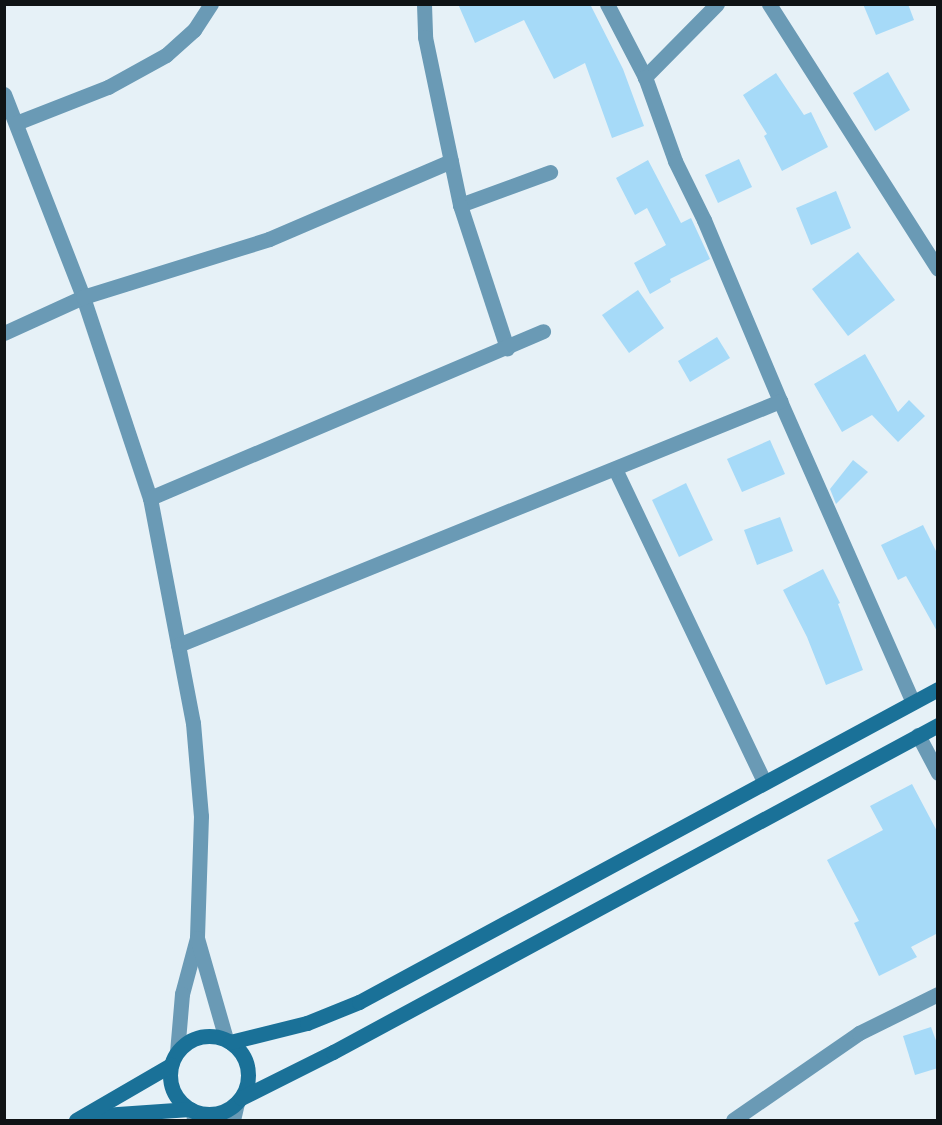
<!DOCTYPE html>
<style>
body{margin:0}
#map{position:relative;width:942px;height:1125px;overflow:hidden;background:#e6f1f7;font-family:Literata,serif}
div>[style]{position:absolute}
.building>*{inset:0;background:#a6daf8}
.street>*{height:15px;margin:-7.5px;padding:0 7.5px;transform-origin:7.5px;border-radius:7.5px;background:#6a9ab5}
.secondary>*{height:15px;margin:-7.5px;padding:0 7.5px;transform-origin:7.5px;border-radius:7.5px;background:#1a7198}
.secondary>.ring{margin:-7.5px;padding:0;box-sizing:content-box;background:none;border:15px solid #1a7198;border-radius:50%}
span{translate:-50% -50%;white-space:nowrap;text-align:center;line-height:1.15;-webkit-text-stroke:4.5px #fff;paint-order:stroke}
.frame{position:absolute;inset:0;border:6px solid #0f1315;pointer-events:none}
</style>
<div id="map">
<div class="building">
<div style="clip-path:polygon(458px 4px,590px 4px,623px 69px,644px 126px,612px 138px,585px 63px,554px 79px,524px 20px,475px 43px)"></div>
<div style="clip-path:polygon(863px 4px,908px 4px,914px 20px,876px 35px)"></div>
<div style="clip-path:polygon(888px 72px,910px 110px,875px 131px,853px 93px)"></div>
<div style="clip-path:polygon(776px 73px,804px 115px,811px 112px,828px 147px,782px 171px,764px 136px,767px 134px,743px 95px)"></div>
<div style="clip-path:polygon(739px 159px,752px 187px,718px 203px,705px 175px)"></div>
<div style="clip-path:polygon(648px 160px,681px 223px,691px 218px,710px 259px,670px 279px,671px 282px,650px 294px,634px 263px,666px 245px,647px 208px,635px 215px,616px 178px)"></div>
<div style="clip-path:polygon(836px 191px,851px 228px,811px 245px,796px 208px)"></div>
<div style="clip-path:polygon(858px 252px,895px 300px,848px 336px,812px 289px)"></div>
<div style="clip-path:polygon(638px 290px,664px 328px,629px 353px,602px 315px)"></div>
<div style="clip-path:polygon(717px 337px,730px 358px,690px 382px,678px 361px)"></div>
<div style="clip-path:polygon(865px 354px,898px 412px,909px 400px,925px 416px,898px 442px,872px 415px,842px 432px,814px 384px)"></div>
<div style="clip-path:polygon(770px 440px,785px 474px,742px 492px,727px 459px)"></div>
<div style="clip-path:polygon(853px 460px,868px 472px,836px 504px,830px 489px)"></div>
<div style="clip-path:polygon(686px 483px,713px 540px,679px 557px,652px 500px)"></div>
<div style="clip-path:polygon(780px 517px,793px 551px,757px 565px,744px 530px)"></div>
<div style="clip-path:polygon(923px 525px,938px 555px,938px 633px,906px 576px,898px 580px,881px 545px)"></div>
<div style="clip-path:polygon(823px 569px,840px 603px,838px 604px,863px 670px,826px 685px,807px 637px,783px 590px)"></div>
<div style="clip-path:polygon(912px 784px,938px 833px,938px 933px,911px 947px,917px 957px,879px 976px,854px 923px,859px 921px,827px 860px,883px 830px,870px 806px)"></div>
<div style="clip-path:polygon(931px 1027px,938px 1046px,938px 1068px,915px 1075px,903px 1036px)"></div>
</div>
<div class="street">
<div style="left:424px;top:4px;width:33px;rotate:88deg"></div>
<div style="left:425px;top:37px;width:172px;rotate:78.2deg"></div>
<div style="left:460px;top:205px;width:96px;rotate:-20.1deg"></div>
<div style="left:607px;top:4px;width:82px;rotate:62.5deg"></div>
<div style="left:717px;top:4px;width:103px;rotate:134.6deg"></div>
<div style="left:645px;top:77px;width:89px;rotate:70.3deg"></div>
<div style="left:675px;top:161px;width:66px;rotate:63.8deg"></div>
<div style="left:704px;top:220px;width:196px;rotate:67.2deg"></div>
<div style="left:780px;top:401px;width:329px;rotate:66.2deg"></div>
<div style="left:769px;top:4px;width:314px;rotate:57.5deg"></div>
<div style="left:4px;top:94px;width:218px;rotate:68.7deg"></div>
<div style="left:83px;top:297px;width:212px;rotate:71.6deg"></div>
<div style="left:150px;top:498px;width:229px;rotate:79.2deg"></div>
<div style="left:193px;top:723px;width:93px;rotate:85.1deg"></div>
<div style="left:201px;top:816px;width:122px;rotate:91.9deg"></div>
<div style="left:197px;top:938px;width:58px;rotate:105deg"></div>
<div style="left:182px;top:994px;width:58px;rotate:94.9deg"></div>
<div style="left:16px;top:123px;width:99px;rotate:-21.4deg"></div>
<div style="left:108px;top:87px;width:66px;rotate:-28.9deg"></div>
<div style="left:166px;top:55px;width:38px;rotate:-42deg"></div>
<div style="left:194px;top:30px;width:31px;rotate:-57deg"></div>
<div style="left:460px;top:205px;width:151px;rotate:71.8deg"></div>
<div style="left:4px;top:333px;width:87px;rotate:-24.5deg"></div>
<div style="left:83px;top:297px;width:195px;rotate:-17.3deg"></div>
<div style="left:269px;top:239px;width:198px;rotate:-23.2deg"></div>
<div style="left:615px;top:469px;width:346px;rotate:64.5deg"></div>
<div style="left:150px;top:498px;width:427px;rotate:-23deg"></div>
<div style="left:178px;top:645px;width:650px;rotate:-22.06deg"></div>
<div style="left:918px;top:735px;width:43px;rotate:62.2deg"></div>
<div style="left:197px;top:938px;width:105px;rotate:74deg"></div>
<div style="left:193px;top:1111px;width:9px;rotate:84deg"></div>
<div style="left:233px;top:1120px;width:18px;rotate:-77deg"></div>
<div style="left:733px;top:1120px;width:153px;rotate:-34.6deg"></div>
<div style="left:859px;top:1033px;width:88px;rotate:-26.3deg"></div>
</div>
<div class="secondary">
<div class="ring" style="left:170px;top:1036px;width:63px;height:63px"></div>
<div style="left:230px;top:1042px;width:79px;rotate:-13.9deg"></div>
<div style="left:307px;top:1023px;width:56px;rotate:-22deg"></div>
<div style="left:359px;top:1002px;width:658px;rotate:-28.4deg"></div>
<div style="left:241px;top:1098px;width:103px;rotate:-26.6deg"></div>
<div style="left:333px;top:1052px;width:688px;rotate:-28.39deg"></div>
<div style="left:89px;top:1116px;width:101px;rotate:-4deg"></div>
<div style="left:76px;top:1120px;width:110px;rotate:-30.1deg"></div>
</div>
<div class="frame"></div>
</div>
